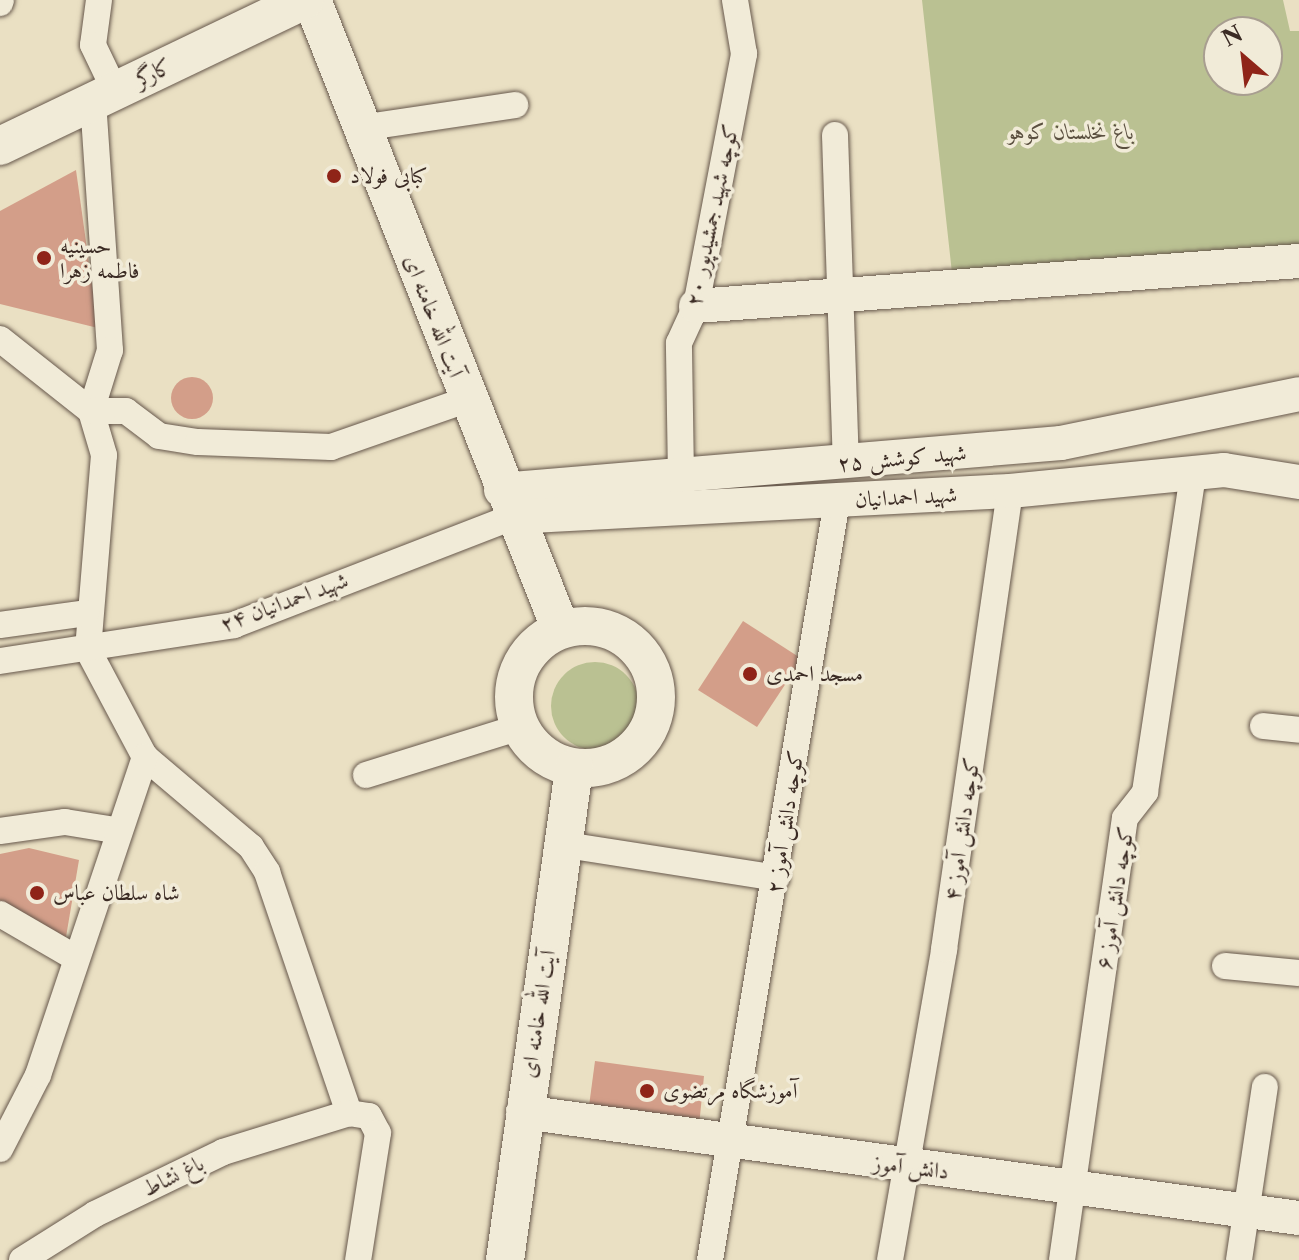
<!DOCTYPE html>
<meta charset="utf-8">
<style>
body{margin:0}
#map{position:relative;width:1299px;height:1260px;overflow:hidden;background:#eae0c3;font-family:"Libre Caslon Text",Amiri,serif}
div>[style]{position:absolute}
.green>*{inset:0;background:#bac192}
.round{border-radius:50%}
.building>*{inset:0;background:#d39e89}
.roads{filter:drop-shadow(0 0 2px #67584c) drop-shadow(0 0 2px #67584c)}
.minor>*{height:26px;margin:-13px;padding:0 13px;transform-origin:13px;border-radius:13px;background:#f1ebd8}
.tertiary>*{height:34px;margin:-17px;padding:0 17px;transform-origin:17px;border-radius:17px;background:#f1ebd8}
.secondary>*{height:38px;margin:-19px;padding:0 19px;transform-origin:19px;border-radius:19px;background:#f1ebd8}
.secondary>.ring{margin:-19px;padding:0;box-sizing:content-box;background:none;border:38px solid #f1ebd8;border-radius:50%}
.dots>*{width:22px;height:22px;translate:-50% -50%;box-sizing:border-box;border:4px solid #f1ebd8;border-radius:50%}
span{translate:-50% -50%;white-space:nowrap;text-align:center;line-height:1.15;-webkit-text-stroke:7px #f1ebd8;paint-order:stroke}
.street-label{font-size:22px;color:#3b2b24}
.park-label{font-size:22px;color:#5b5040;font-style:italic}
.poi-label{font-size:22px;color:#3b2b24}
.left{translate:0 -50%;text-align:left}
.north{position:absolute;left:1203px;top:16px;width:80px;height:80px;box-sizing:border-box;background:#f1ebd8;border:2px solid #a89e90;border-radius:50%;rotate:332deg;font-size:22px;font-weight:700;line-height:32px;text-align:center;color:#3b2b24}
.north::after{content:'';display:block;margin:auto;width:28px;height:36px;background:#8f2418;clip-path:polygon(50% 0,100% 100%,50% 72%,0 100%)}
</style>
<div id="map">
<div class="green">
<div style="clip-path:polygon(evenodd,922px 0,1283px 0,1290px 31px,1299px 31px,1299px 247px,952px 273px,922px 0,1219px 32px,1267px 32px,1267px 80px,1219px 80px,1219px 32px)"></div>
<div class="round" style="left:551px;top:662px;width:88px;height:88px"></div>
</div>
<div class="building">
<div style="clip-path:polygon(76px 170px,98px 328px,0 304px,0 211px)"></div>
<div class="round" style="left:171px;top:377px;width:42px;height:42px"></div>
<div style="clip-path:polygon(743px 621px,802px 659px,757px 727px,698px 690px)"></div>
<div style="clip-path:polygon(29px 848px,79px 860px,66px 937px,0 925px,0 854px)"></div>
<div style="clip-path:polygon(595px 1061px,704px 1076px,699px 1126px,589px 1106px)"></div>
</div>
<div class="roads">
<div class="minor">
<div style="left:99px;top:0;width:45px;rotate:97.6deg"></div>
<div style="left:93px;top:45px;width:51px;rotate:64.4deg"></div>
<div style="left:0;top:3px;width:3px;rotate:-72deg"></div>
<div style="left:93px;top:101px;width:250px;rotate:86.1deg"></div>
<div style="left:110px;top:350px;width:64px;rotate:107.3deg"></div>
<div style="left:91px;top:411px;width:46px;rotate:73.5deg"></div>
<div style="left:104px;top:455px;width:196px;rotate:94.7deg"></div>
<div style="left:88px;top:650px;width:121px;rotate:62deg"></div>
<div style="left:145px;top:757px;width:139px;rotate:40.3deg"></div>
<div style="left:251px;top:847px;width:30px;rotate:57deg"></div>
<div style="left:267px;top:872px;width:255px;rotate:71.2deg"></div>
<div style="left:361px;top:128px;width:156px;rotate:-8.5deg"></div>
<div style="left:835px;top:135px;width:329px;rotate:88.1deg"></div>
<div style="left:0;top:339px;width:116px;rotate:38.4deg"></div>
<div style="left:91px;top:411px;width:35px"></div>
<div style="left:126px;top:411px;width:41px;rotate:37.1deg"></div>
<div style="left:159px;top:436px;width:39px;rotate:9deg"></div>
<div style="left:198px;top:442px;width:133px;rotate:2.2deg"></div>
<div style="left:331px;top:447px;width:143px;rotate:-19.2deg"></div>
<div style="left:681px;top:477px;width:134px;rotate:-90.9deg"></div>
<div style="left:679px;top:343px;width:41px;rotate:-65.3deg"></div>
<div style="left:696px;top:306px;width:257px;rotate:-79.2deg"></div>
<div style="left:744px;top:54px;width:55px;rotate:-99.5deg"></div>
<div style="left:0;top:625px;width:87px;rotate:-7.9deg"></div>
<div style="left:0;top:661px;width:237px;rotate:-8.7deg"></div>
<div style="left:234px;top:625px;width:298px;rotate:-21.2deg"></div>
<div style="left:1263px;top:726px;width:36px;rotate:6deg"></div>
<div style="left:366px;top:775px;width:161px;rotate:-17.3deg"></div>
<div style="left:0;top:831px;width:66px;rotate:-7.9deg"></div>
<div style="left:65px;top:822px;width:51px;rotate:9.1deg"></div>
<div style="left:566px;top:845px;width:213px;rotate:8.9deg"></div>
<div style="left:0;top:914px;width:88px;rotate:30.1deg"></div>
<div style="left:1225px;top:966px;width:74px;rotate:5.4deg"></div>
<div style="left:0;top:1149px;width:83px;rotate:-62.8deg"></div>
<div style="left:38px;top:1075px;width:336px;rotate:-71.4deg"></div>
<div style="left:22px;top:1260px;width:86px;rotate:-32.2deg"></div>
<div style="left:95px;top:1214px;width:142px;rotate:-25.8deg"></div>
<div style="left:223px;top:1152px;width:132px;rotate:-17.2deg"></div>
<div style="left:349px;top:1113px;width:20px;rotate:9deg"></div>
<div style="left:369px;top:1116px;width:19px;rotate:62deg"></div>
<div style="left:378px;top:1133px;width:129px;rotate:98.9deg"></div>
<div style="left:710px;top:1260px;width:770px;rotate:-80.5deg"></div>
<div style="left:890px;top:1260px;width:316px;rotate:-80.1deg"></div>
<div style="left:944px;top:949px;width:463px;rotate:-81.8deg"></div>
<div style="left:1062px;top:1260px;width:446px;rotate:-81.9deg"></div>
<div style="left:1125px;top:818px;width:33px;rotate:-52deg"></div>
<div style="left:1145px;top:792px;width:323px;rotate:-81.4deg"></div>
<div style="left:1239px;top:1260px;width:175px;rotate:-81.5deg"></div>
</div>
<div class="tertiary">
<div style="left:696px;top:306px;width:605px;rotate:-4.27deg"></div>
<div style="left:501px;top:490px;width:562px;rotate:-4.8deg"></div>
<div style="left:1061px;top:443px;width:243px;rotate:-11.6deg"></div>
<div style="left:512px;top:517px;width:499px;rotate:-3deg"></div>
<div style="left:1010px;top:491px;width:215px;rotate:-5.6deg"></div>
<div style="left:1224px;top:470px;width:76px;rotate:9.1deg"></div>
<div style="left:523px;top:1112px;width:783px;rotate:7.78deg"></div>
</div>
<div class="secondary">
<div style="left:312px;top:0;width:677px;rotate:68.43deg"></div>
<div style="left:0;top:146px;width:338px;rotate:-25.6deg"></div>
<div class="ring" style="left:514px;top:626px;width:104px;height:104px"></div>
<div style="left:505px;top:1260px;width:497px;rotate:-82deg"></div>
</div>
</div>
<div class="dots">
<div style="left:334px;top:176px;background:#8f2418"></div>
<div style="left:44px;top:258px;background:#8f2418"></div>
<div style="left:750px;top:674px;background:#8f2418"></div>
<div style="left:37px;top:893px;background:#8f2418"></div>
<div style="left:647px;top:1091px;background:#8f2418"></div>
</div>
<div class="street-label">
<span style="left:153px;top:73px;rotate:-26deg">کارگر</span>
<span style="left:712px;top:215px;rotate:-78deg">کوچه شهید جمشیدپور ۲۰</span>
<span style="left:434px;top:316px;rotate:69deg">آیت الله خامنه ای</span>
<span style="left:902px;top:458px;rotate:-5deg">شهید کوشش ۲۵</span>
<span style="left:906px;top:497px;rotate:-3deg">شهید احمدانیان</span>
<span style="left:284px;top:602px;rotate:-20deg">شهید احمدانیان ۲۴</span>
<span style="left:785px;top:822px;rotate:-81deg">کوچه دانش آموز ۲</span>
<span style="left:962px;top:829px;rotate:-82deg">کوچه دانش آموز ۴</span>
<span style="left:1115px;top:898px;rotate:-81deg">کوچه دانش آموز ۶</span>
<span style="left:538px;top:1014px;rotate:-81deg">آیت الله خامنه ای</span>
<span style="left:911px;top:1167px;rotate:7deg">دانش آموز</span>
<span style="left:173px;top:1176px;rotate:-26deg">باغ نشاط</span>
</div>
<div class="park-label">
<span style="left:1071px;top:132px">باغ نخلستان کوهو</span>
</div>
<div class="poi-label">
<span class="left" style="left:350px;top:176px">کبابی فولاد</span>
<span class="left" style="left:60px;top:258px">حسینیه<br>فاطمه زهرا</span>
<span class="left" style="left:766px;top:674px">مسجد احمدی</span>
<span class="left" style="left:53px;top:893px">شاه سلطان عباس</span>
<span class="left" style="left:663px;top:1091px">آموزشگاه مرتضوی</span>
</div>
<div class="north">N</div>
</div>
